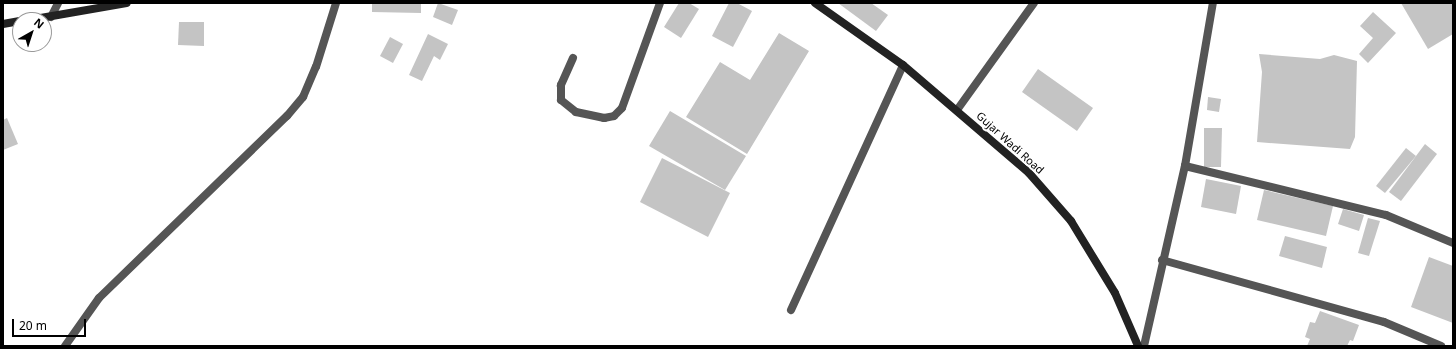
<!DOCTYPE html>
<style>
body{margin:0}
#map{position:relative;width:1456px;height:349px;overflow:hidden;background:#fff;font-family:"Noto Sans",sans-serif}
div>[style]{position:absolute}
.building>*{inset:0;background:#c4c4c4}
.lane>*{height:8px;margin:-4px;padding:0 4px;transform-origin:4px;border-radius:4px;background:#555}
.street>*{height:8px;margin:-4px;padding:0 4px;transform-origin:4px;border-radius:4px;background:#555}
.secondary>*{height:8px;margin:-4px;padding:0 4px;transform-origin:4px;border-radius:4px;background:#222}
span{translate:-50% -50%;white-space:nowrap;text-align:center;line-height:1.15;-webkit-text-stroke:4px #fff;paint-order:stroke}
.street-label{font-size:11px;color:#000}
.frame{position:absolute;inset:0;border:4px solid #000;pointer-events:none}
.north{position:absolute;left:12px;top:12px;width:40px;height:40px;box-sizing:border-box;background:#fff;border:1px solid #999;border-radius:50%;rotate:39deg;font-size:11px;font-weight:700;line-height:16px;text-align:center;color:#000}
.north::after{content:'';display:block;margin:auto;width:14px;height:18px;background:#000;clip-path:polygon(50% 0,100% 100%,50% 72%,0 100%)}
.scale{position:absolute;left:12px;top:319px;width:74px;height:18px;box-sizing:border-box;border:2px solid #000;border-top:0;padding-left:5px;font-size:12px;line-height:14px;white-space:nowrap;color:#000;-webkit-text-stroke:3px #fff;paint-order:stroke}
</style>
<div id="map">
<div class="building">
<div style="clip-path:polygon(372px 3px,421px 3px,421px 13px,372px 12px)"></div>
<div style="clip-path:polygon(438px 3px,458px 10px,452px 25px,433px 17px)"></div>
<div style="clip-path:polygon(679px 3px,689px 3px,699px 9px,681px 38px,664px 27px)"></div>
<div style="clip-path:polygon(729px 3px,737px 3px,752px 11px,733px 47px,712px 36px)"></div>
<div style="clip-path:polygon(838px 3px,871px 3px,888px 15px,876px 31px)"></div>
<div style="clip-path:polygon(1401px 3px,1453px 3px,1453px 34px,1428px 49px)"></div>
<div style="clip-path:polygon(1373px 12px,1396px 33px,1368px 63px,1359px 54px,1373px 38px,1360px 26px)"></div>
<div style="clip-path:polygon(179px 22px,204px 22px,204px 46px,178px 45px)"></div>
<div style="clip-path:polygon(779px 33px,809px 51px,747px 154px,686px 117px,720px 62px,750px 80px)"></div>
<div style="clip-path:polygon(428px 34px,448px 44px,440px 60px,434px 56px,422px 81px,409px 75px)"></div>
<div style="clip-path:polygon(390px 37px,403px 44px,393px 63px,380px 56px)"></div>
<div style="clip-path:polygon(1259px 54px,1320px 59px,1334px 55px,1357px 61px,1355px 137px,1350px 149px,1257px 142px,1262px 72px)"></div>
<div style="clip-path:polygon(1038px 69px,1093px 108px,1077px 131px,1022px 92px)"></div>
<div style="clip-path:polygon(1208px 97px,1221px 99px,1219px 112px,1207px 110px)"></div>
<div style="clip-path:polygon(670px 111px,746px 156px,725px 190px,649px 146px)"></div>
<div style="clip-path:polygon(7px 118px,18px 144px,3px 150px,3px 120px)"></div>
<div style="clip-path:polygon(1204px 128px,1222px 128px,1221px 167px,1204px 167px)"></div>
<div style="clip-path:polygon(1425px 144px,1437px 154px,1401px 201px,1389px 192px)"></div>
<div style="clip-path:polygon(1406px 148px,1416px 156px,1385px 193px,1376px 186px)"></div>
<div style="clip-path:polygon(662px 158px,730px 193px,708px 237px,640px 202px)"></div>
<div style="clip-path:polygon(1206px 179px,1241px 186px,1236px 214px,1201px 207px)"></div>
<div style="clip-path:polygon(1264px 190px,1333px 206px,1326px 236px,1257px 220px)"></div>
<div style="clip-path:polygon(1343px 209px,1364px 215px,1359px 231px,1338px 224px)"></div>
<div style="clip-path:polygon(1368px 218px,1380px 221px,1369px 256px,1358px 253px)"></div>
<div style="clip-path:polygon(1285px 236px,1327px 247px,1322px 268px,1279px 256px)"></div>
<div style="clip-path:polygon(1429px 257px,1453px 266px,1453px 323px,1411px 307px)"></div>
<div style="clip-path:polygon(1320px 311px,1359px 325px,1353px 341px,1350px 340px,1347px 346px,1307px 346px,1310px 339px,1305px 337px,1310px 322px,1315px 323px)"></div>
</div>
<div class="lane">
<div style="left:573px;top:58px;width:30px;rotate:114deg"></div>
<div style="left:561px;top:85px;width:15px;rotate:90deg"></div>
<div style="left:561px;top:100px;width:19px;rotate:39deg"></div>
<div style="left:576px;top:112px;width:29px;rotate:12deg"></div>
<div style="left:604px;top:118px;width:10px;rotate:-11deg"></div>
<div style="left:614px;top:116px;width:11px;rotate:-45deg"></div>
<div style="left:622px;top:108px;width:112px;rotate:-70.1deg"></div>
<div style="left:791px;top:310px;width:269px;rotate:-65.4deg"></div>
</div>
<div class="street">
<div style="left:51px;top:17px;width:16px;rotate:-63deg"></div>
<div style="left:957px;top:110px;width:132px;rotate:-54.3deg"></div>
<div style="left:1185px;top:166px;width:207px;rotate:13.7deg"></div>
<div style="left:1386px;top:215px;width:73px;rotate:22.7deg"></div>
<div style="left:1162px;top:260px;width:230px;rotate:15.6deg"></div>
<div style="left:1384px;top:322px;width:62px;rotate:22.8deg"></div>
<div style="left:65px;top:346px;width:59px;rotate:-54.7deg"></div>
<div style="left:99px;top:298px;width:262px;rotate:-44.1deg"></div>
<div style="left:287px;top:116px;width:25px;rotate:-50deg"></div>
<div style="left:303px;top:97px;width:33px;rotate:-67deg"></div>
<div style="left:316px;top:67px;width:67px;rotate:-72.6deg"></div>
<div style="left:1144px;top:346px;width:185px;rotate:-77.2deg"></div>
<div style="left:1185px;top:166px;width:165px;rotate:-80.3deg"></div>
</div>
<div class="secondary">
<div style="left:815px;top:3px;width:108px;rotate:35.2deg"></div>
<div style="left:903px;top:65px;width:166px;rotate:40.6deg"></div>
<div style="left:1029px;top:173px;width:64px;rotate:48.8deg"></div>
<div style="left:1071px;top:221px;width:84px;rotate:58.6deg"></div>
<div style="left:1115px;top:293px;width:58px;rotate:66.5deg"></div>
<div style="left:29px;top:20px;width:99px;rotate:-9.8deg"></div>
<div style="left:3px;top:24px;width:17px;rotate:-10deg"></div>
</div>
<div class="street-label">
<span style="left:1010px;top:143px;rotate:42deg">Gujar Wadi Road</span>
</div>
<div class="frame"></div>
<div class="north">N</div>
<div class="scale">20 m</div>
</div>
